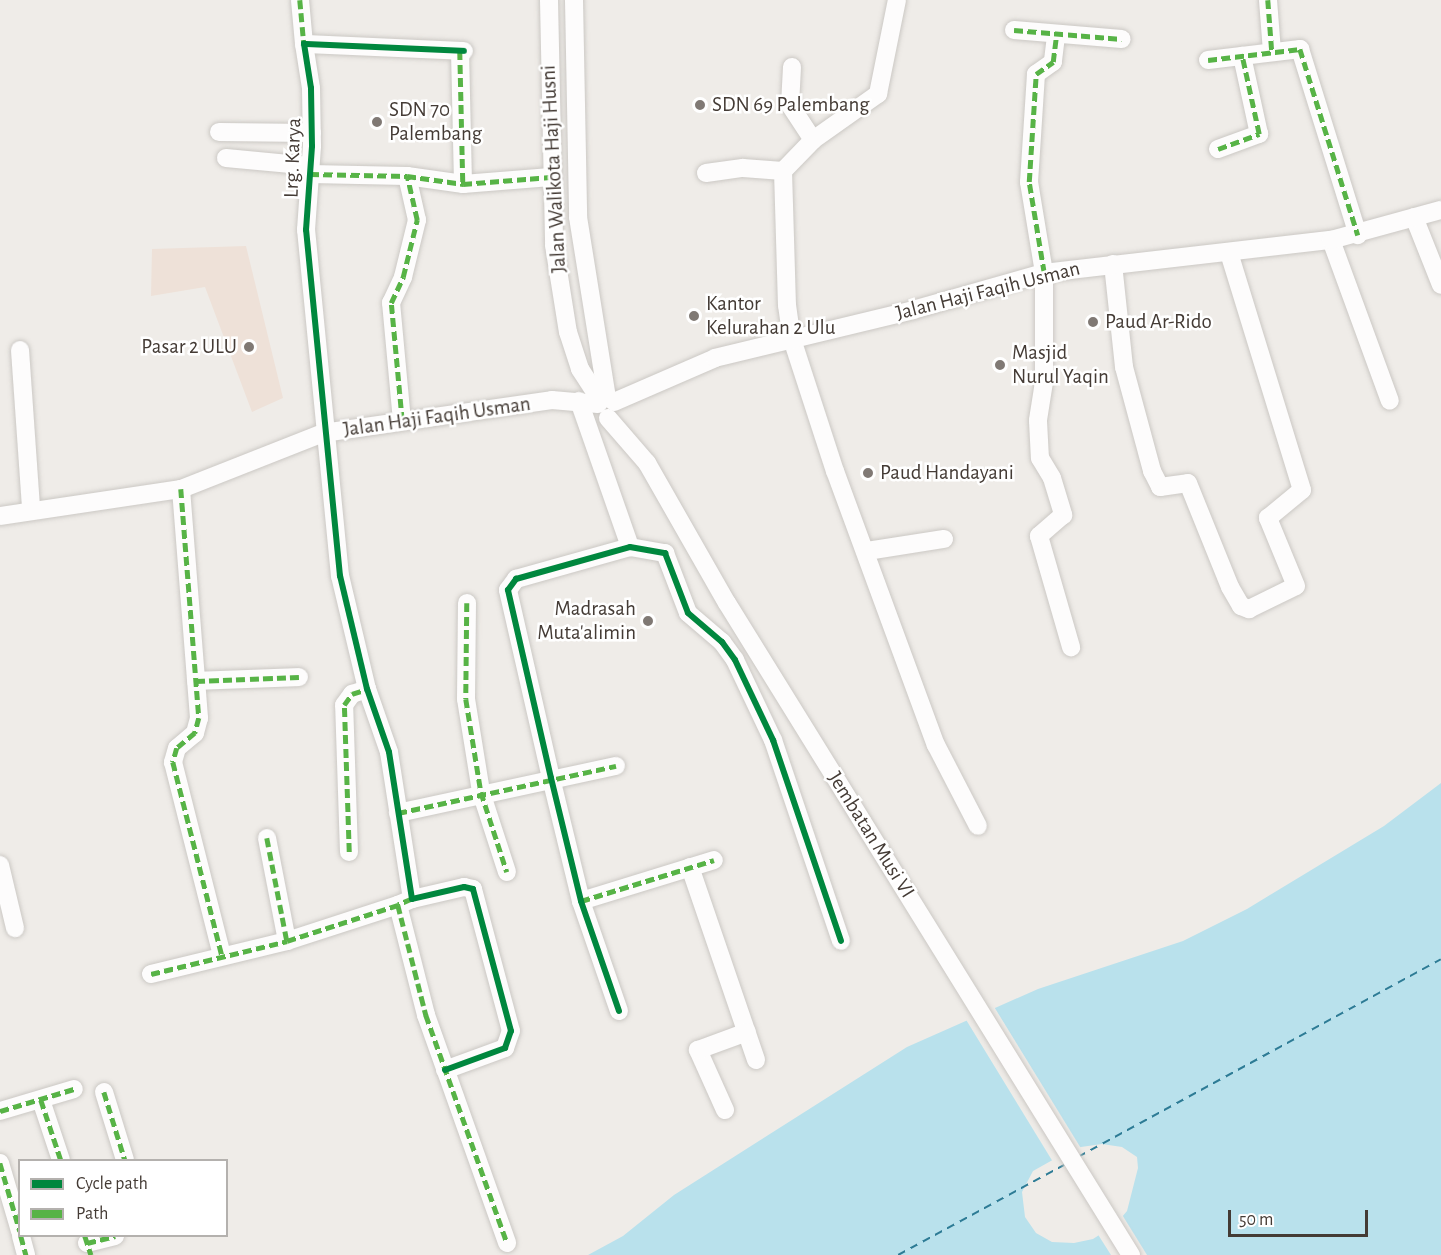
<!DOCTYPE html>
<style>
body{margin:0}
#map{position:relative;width:1441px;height:1255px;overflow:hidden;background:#efece8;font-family:"Alegreya Sans",sans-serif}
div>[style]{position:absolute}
.commercial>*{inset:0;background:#eee1d8}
.water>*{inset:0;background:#b9e1ec}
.pier>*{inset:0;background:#efece8}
.ferry>*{height:1.5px;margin-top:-0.75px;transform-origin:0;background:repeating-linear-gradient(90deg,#2d7b95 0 8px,transparent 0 14px)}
.roads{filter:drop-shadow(0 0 2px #cbc8c4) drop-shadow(0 0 2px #cbc8c4)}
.minor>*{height:18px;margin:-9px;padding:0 9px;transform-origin:9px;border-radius:9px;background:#fdfcfc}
.quiet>*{height:4.5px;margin-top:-2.25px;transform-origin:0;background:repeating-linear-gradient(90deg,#57b346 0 9px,transparent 0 13.5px)}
.cycleway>*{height:6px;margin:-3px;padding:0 3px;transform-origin:3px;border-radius:3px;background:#00873e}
.dots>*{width:16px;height:16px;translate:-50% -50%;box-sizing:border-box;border:3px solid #fff;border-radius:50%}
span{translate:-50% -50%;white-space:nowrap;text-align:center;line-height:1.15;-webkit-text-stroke:5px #fff;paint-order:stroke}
.poi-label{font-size:21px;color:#443b35}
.left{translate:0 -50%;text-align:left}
.right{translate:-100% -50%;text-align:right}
.street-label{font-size:21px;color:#443b35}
.legend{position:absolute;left:18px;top:1159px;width:210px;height:78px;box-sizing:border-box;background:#fff;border:2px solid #b4b1ae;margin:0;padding:8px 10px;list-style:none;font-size:18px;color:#443b35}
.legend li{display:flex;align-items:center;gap:12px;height:30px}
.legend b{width:30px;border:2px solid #b4b1ae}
.scale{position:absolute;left:1228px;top:1210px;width:140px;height:27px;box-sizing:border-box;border:3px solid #443b35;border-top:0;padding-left:8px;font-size:18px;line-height:21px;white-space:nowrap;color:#443b35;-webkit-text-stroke:4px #fff;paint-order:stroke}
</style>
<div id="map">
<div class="commercial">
<div style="clip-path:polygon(246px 246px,283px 398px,252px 412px,205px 287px,151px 296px,152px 249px)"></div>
</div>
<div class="water">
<div style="clip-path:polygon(evenodd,1441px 783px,1441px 1255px,588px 1255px,623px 1236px,674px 1195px,907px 1047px,1038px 989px,1183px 941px,1247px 909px,1384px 826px,1441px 783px,1102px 1144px,1122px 1147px,1137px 1157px,1138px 1168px,1127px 1211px,1116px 1224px,1093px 1239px,1074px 1243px,1052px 1242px,1036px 1233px,1025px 1217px,1022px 1192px,1033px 1171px,1074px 1148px,1102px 1144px)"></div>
</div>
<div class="pier">
<div style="clip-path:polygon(993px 1005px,1082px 1150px,1053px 1162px,965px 1018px)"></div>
<div style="clip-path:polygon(1121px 1213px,1147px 1255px,1111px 1255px,1097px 1233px)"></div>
</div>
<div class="ferry">
<div style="left:1078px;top:1157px;width:413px;rotate:-28.6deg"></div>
<div style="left:898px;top:1255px;width:189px;rotate:-28.5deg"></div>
</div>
<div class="roads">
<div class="minor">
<div style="left:300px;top:0;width:44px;rotate:84.8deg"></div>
<div style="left:549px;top:0;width:245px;rotate:88.8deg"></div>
<div style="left:554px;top:245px;width:88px;rotate:80.9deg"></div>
<div style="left:568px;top:332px;width:39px;rotate:72deg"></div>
<div style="left:580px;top:369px;width:38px;rotate:57deg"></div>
<div style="left:574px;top:0;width:217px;rotate:88.9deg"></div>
<div style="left:578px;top:217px;width:183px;rotate:80.9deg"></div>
<div style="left:1268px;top:0;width:52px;rotate:85.6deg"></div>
<div style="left:1014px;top:30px;width:108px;rotate:4.8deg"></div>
<div style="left:1056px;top:36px;width:26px;rotate:97deg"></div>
<div style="left:1053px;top:62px;width:21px;rotate:145deg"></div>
<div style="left:1036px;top:74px;width:108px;rotate:93.7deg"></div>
<div style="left:1029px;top:182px;width:92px;rotate:80.6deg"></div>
<div style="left:1044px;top:273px;width:109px;rotate:90deg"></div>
<div style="left:1044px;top:382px;width:39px;rotate:99deg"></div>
<div style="left:1038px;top:421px;width:37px;rotate:87deg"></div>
<div style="left:1040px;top:458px;width:23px;rotate:59deg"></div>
<div style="left:1052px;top:478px;width:39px;rotate:73deg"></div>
<div style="left:1063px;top:515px;width:32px;rotate:139deg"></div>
<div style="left:1039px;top:536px;width:116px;rotate:73.9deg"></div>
<div style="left:460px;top:51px;width:133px;rotate:88.7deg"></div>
<div style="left:1208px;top:60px;width:93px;rotate:-6.8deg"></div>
<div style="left:1300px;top:49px;width:195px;rotate:72.7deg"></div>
<div style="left:792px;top:67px;width:38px;rotate:93deg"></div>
<div style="left:790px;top:105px;width:42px;rotate:56.7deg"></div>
<div style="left:219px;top:132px;width:93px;rotate:0.6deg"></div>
<div style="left:1218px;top:149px;width:44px;rotate:-20.1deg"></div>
<div style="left:1259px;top:134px;width:80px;rotate:-102.3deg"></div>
<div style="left:226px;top:158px;width:84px;rotate:5.4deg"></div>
<div style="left:783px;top:171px;width:43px;rotate:-45.9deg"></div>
<div style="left:813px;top:140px;width:80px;rotate:-35.3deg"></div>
<div style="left:878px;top:94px;width:96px;rotate:-78.6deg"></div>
<div style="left:706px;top:173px;width:37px;rotate:-8deg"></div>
<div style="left:743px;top:168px;width:40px;rotate:4.3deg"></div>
<div style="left:783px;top:171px;width:134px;rotate:88.3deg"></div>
<div style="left:787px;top:305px;width:34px;rotate:82deg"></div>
<div style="left:792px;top:339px;width:139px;rotate:72deg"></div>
<div style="left:835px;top:471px;width:292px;rotate:69.8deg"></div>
<div style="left:936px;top:745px;width:91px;rotate:62.6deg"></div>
<div style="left:310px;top:174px;width:97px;rotate:1.2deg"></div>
<div style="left:407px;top:176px;width:57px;rotate:8.1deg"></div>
<div style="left:463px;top:184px;width:88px;rotate:-4.5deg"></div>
<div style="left:1414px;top:217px;width:73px;rotate:68.3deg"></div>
<div style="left:1331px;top:240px;width:171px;rotate:69.9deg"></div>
<div style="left:1113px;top:264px;width:104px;rotate:83.9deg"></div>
<div style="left:1124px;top:367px;width:108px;rotate:74.9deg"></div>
<div style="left:1152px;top:471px;width:18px;rotate:63deg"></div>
<div style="left:1160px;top:487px;width:28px;rotate:-8deg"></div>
<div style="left:1188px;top:483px;width:112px;rotate:68deg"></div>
<div style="left:1230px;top:587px;width:22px;rotate:60deg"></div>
<div style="left:1241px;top:606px;width:9px;rotate:21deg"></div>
<div style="left:1249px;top:609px;width:52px;rotate:-26.1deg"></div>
<div style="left:1296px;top:586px;width:74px;rotate:-112.4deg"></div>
<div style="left:1268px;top:518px;width:44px;rotate:-39.5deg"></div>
<div style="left:1302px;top:490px;width:249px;rotate:-107.1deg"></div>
<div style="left:20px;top:350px;width:159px;rotate:86deg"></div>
<div style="left:579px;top:401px;width:155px;rotate:70.7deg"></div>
<div style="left:614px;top:402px;width:110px;rotate:-23.5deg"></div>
<div style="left:715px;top:358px;width:204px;rotate:-13.6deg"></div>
<div style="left:913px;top:310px;width:136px;rotate:-15.8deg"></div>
<div style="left:1044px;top:273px;width:289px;rotate:-6.6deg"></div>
<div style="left:1331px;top:240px;width:114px;rotate:-15.3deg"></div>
<div style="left:608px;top:418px;width:60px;rotate:49.1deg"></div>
<div style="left:647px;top:463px;width:161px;rotate:60.3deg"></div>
<div style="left:727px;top:603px;width:767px;rotate:58.22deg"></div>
<div style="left:402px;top:421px;width:119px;rotate:-95.3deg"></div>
<div style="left:391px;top:303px;width:29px;rotate:-65deg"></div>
<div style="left:403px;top:277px;width:59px;rotate:-76.2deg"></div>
<div style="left:417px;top:220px;width:45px;rotate:-102.8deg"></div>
<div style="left:181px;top:489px;width:230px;rotate:85.5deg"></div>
<div style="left:199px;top:718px;width:16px;rotate:105deg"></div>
<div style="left:195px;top:733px;width:23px;rotate:140deg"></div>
<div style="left:177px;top:748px;width:15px;rotate:106deg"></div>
<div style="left:173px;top:762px;width:200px;rotate:75.8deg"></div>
<div style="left:0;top:516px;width:183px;rotate:-8.5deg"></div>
<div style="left:181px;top:489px;width:153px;rotate:-21.5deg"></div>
<div style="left:323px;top:433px;width:231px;rotate:-8.2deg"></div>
<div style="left:552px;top:400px;width:46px;rotate:5deg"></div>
<div style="left:867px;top:551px;width:78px;rotate:-8.9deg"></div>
<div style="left:467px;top:603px;width:96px;rotate:90.6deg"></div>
<div style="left:466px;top:699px;width:94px;rotate:80.8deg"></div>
<div style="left:481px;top:792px;width:84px;rotate:72deg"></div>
<div style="left:196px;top:681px;width:103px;rotate:-2.2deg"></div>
<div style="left:398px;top:813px;width:223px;rotate:-12.2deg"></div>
<div style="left:267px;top:838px;width:105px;rotate:79deg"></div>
<div style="left:349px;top:852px;width:147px;rotate:-91.9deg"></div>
<div style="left:344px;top:705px;width:14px;rotate:-54deg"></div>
<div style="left:352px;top:694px;width:16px;rotate:-18deg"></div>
<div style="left:0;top:865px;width:65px;rotate:76.6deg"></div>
<div style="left:690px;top:867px;width:204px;rotate:71.1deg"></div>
<div style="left:412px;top:899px;width:15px;rotate:157deg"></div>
<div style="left:398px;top:905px;width:114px;rotate:75.7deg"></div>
<div style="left:426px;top:1015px;width:242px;rotate:70.4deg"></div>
<div style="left:581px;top:901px;width:139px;rotate:-17.1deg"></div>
<div style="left:151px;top:974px;width:140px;rotate:-13.6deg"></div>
<div style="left:287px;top:941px;width:117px;rotate:-18deg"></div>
<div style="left:619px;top:1011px;width:116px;rotate:-109.1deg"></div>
<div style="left:581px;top:901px;width:127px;rotate:-103.7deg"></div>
<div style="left:551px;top:778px;width:193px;rotate:-102.9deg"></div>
<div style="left:508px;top:590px;width:14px;rotate:-54deg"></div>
<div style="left:516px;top:579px;width:118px;rotate:-15.7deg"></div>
<div style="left:630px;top:547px;width:36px;rotate:10deg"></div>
<div style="left:665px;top:553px;width:64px;rotate:69deg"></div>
<div style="left:688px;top:613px;width:45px;rotate:40.5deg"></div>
<div style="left:722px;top:642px;width:22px;rotate:54deg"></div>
<div style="left:735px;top:660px;width:89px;rotate:64.6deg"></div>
<div style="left:773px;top:740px;width:212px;rotate:71.3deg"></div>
<div style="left:445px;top:1070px;width:64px;rotate:-20.1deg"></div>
<div style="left:505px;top:1048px;width:18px;rotate:-71deg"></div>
<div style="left:511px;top:1031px;width:147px;rotate:-105deg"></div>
<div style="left:473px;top:889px;width:9px;rotate:-167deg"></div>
<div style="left:464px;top:887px;width:53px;rotate:167deg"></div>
<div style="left:412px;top:899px;width:149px;rotate:-98.9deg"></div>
<div style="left:389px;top:752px;width:67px;rotate:-109.2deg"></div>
<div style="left:367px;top:689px;width:116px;rotate:-103.4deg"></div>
<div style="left:340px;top:576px;width:348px;rotate:-95.6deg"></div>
<div style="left:306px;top:230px;width:84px;rotate:-85.9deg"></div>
<div style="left:312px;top:146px;width:58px;rotate:-91deg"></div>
<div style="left:311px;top:88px;width:45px;rotate:-99deg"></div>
<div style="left:304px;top:44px;width:160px;rotate:2.5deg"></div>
<div style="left:104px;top:1092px;width:71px;rotate:72.8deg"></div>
<div style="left:41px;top:1100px;width:63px;rotate:71.6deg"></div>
<div style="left:725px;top:1110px;width:66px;rotate:-114.2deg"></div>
<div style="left:698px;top:1050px;width:52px;rotate:-20.2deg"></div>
<div style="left:0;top:1111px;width:77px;rotate:-16.6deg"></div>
<div style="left:0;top:1163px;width:71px;rotate:73.6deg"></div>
<div style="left:21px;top:1236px;width:20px;rotate:75deg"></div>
<div style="left:87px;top:1243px;width:29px;rotate:-14deg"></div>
</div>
</div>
<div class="quiet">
<div style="left:300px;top:0;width:44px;rotate:84.8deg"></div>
<div style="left:1268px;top:0;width:52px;rotate:85.6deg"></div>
<div style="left:1014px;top:30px;width:108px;rotate:4.8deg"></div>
<div style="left:460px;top:51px;width:133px;rotate:88.7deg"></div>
<div style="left:1208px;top:60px;width:93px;rotate:-6.8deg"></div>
<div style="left:1300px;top:49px;width:195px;rotate:72.7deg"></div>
<div style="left:1218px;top:149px;width:44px;rotate:-20.1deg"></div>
<div style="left:1259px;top:134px;width:80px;rotate:-102.3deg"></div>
<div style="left:310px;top:174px;width:97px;rotate:1.2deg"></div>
<div style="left:407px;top:176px;width:57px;rotate:8.1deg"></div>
<div style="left:463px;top:184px;width:88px;rotate:-4.5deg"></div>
<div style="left:1044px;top:273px;width:92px;rotate:-99.4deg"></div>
<div style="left:1029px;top:182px;width:108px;rotate:-86.3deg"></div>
<div style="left:1036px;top:74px;width:21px;rotate:-35deg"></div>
<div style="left:1053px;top:62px;width:26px;rotate:-83deg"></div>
<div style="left:402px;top:421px;width:119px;rotate:-95.3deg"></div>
<div style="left:391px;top:303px;width:29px;rotate:-65deg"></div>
<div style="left:403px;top:277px;width:59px;rotate:-76.2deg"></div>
<div style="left:417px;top:220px;width:45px;rotate:-102.8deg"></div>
<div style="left:181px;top:489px;width:230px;rotate:85.5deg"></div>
<div style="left:199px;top:718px;width:16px;rotate:105deg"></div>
<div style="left:195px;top:733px;width:23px;rotate:140deg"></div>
<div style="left:177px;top:748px;width:15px;rotate:106deg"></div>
<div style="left:173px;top:762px;width:200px;rotate:75.8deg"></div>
<div style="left:467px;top:603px;width:96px;rotate:90.6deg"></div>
<div style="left:466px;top:699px;width:94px;rotate:80.8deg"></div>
<div style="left:481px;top:792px;width:84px;rotate:72deg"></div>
<div style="left:196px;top:681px;width:103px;rotate:-2.2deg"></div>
<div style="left:398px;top:813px;width:223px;rotate:-12.2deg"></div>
<div style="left:267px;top:838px;width:105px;rotate:79deg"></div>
<div style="left:349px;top:852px;width:147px;rotate:-91.9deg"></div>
<div style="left:344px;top:705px;width:14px;rotate:-54deg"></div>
<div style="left:352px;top:694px;width:16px;rotate:-18deg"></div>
<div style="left:412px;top:899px;width:15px;rotate:157deg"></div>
<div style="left:398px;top:905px;width:114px;rotate:75.7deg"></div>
<div style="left:426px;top:1015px;width:242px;rotate:70.4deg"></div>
<div style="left:581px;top:901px;width:139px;rotate:-17.1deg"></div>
<div style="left:151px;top:974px;width:140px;rotate:-13.6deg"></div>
<div style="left:287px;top:941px;width:117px;rotate:-18deg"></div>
<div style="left:104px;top:1092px;width:71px;rotate:72.8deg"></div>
<div style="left:41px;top:1100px;width:63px;rotate:71.6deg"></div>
<div style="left:0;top:1111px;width:77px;rotate:-16.6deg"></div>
<div style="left:0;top:1163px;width:71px;rotate:73.6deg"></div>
<div style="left:21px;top:1236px;width:20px;rotate:75deg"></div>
<div style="left:85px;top:1236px;width:20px;rotate:72deg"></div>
<div style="left:87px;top:1243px;width:29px;rotate:-14deg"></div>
</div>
<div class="cycleway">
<div style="left:619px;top:1011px;width:116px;rotate:-109.1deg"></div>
<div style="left:581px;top:901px;width:127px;rotate:-103.7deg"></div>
<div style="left:551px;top:778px;width:193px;rotate:-102.9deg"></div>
<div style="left:508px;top:590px;width:14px;rotate:-54deg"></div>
<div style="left:516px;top:579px;width:118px;rotate:-15.7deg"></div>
<div style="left:630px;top:547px;width:36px;rotate:10deg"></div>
<div style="left:665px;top:553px;width:64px;rotate:69deg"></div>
<div style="left:688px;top:613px;width:45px;rotate:40.5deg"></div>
<div style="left:722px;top:642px;width:22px;rotate:54deg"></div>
<div style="left:735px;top:660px;width:89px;rotate:64.6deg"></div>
<div style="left:773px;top:740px;width:212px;rotate:71.3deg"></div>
<div style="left:445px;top:1070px;width:64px;rotate:-20.1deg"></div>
<div style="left:505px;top:1048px;width:18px;rotate:-71deg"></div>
<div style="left:511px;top:1031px;width:147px;rotate:-105deg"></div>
<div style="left:473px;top:889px;width:9px;rotate:-167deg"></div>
<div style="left:464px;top:887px;width:53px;rotate:167deg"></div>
<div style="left:412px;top:899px;width:149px;rotate:-98.9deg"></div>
<div style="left:389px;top:752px;width:67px;rotate:-109.2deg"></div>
<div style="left:367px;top:689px;width:116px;rotate:-103.4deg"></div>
<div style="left:340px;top:576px;width:348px;rotate:-95.6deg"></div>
<div style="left:306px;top:230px;width:84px;rotate:-85.9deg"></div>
<div style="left:312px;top:146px;width:58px;rotate:-91deg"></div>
<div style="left:311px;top:88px;width:45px;rotate:-99deg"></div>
<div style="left:304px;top:44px;width:160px;rotate:2.5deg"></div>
</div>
<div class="dots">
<div style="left:700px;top:105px;background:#807974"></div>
<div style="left:377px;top:122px;background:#807974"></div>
<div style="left:694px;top:316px;background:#807974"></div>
<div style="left:1093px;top:322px;background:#807974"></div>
<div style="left:249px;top:347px;background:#807974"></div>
<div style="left:1000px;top:365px;background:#807974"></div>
<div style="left:868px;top:473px;background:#807974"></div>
<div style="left:648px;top:621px;background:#807974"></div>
</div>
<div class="poi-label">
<span class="left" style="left:712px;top:105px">SDN 69 Palembang</span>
<span class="left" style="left:389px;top:122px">SDN 70<br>Palembang</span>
<span class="left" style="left:706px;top:316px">Kantor<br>Kelurahan 2 Ulu</span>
<span class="left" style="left:1105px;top:322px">Paud Ar-Rido</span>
<span class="right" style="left:237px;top:347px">Pasar 2 ULU</span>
<span class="left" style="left:1012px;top:365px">Masjid<br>Nurul Yaqin</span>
<span class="left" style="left:880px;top:473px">Paud Handayani</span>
<span class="right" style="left:636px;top:621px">Madrasah<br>Muta'alimin</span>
</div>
<div class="street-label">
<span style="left:293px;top:158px;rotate:-88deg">Lrg. Karya</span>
<span style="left:554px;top:169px;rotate:-93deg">Jalan Walikota Haji Husni</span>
<span style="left:988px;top:291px;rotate:-14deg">Jalan Haji Faqih Usman</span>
<span style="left:437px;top:417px;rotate:-8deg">Jalan Haji Faqih Usman</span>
<span style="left:871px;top:835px;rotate:58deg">Jembatan Musi VI</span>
</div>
<ul class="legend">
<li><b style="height:8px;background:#00873e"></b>Cycle path</li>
<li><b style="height:8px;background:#57b346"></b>Path</li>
</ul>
<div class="scale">50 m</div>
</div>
